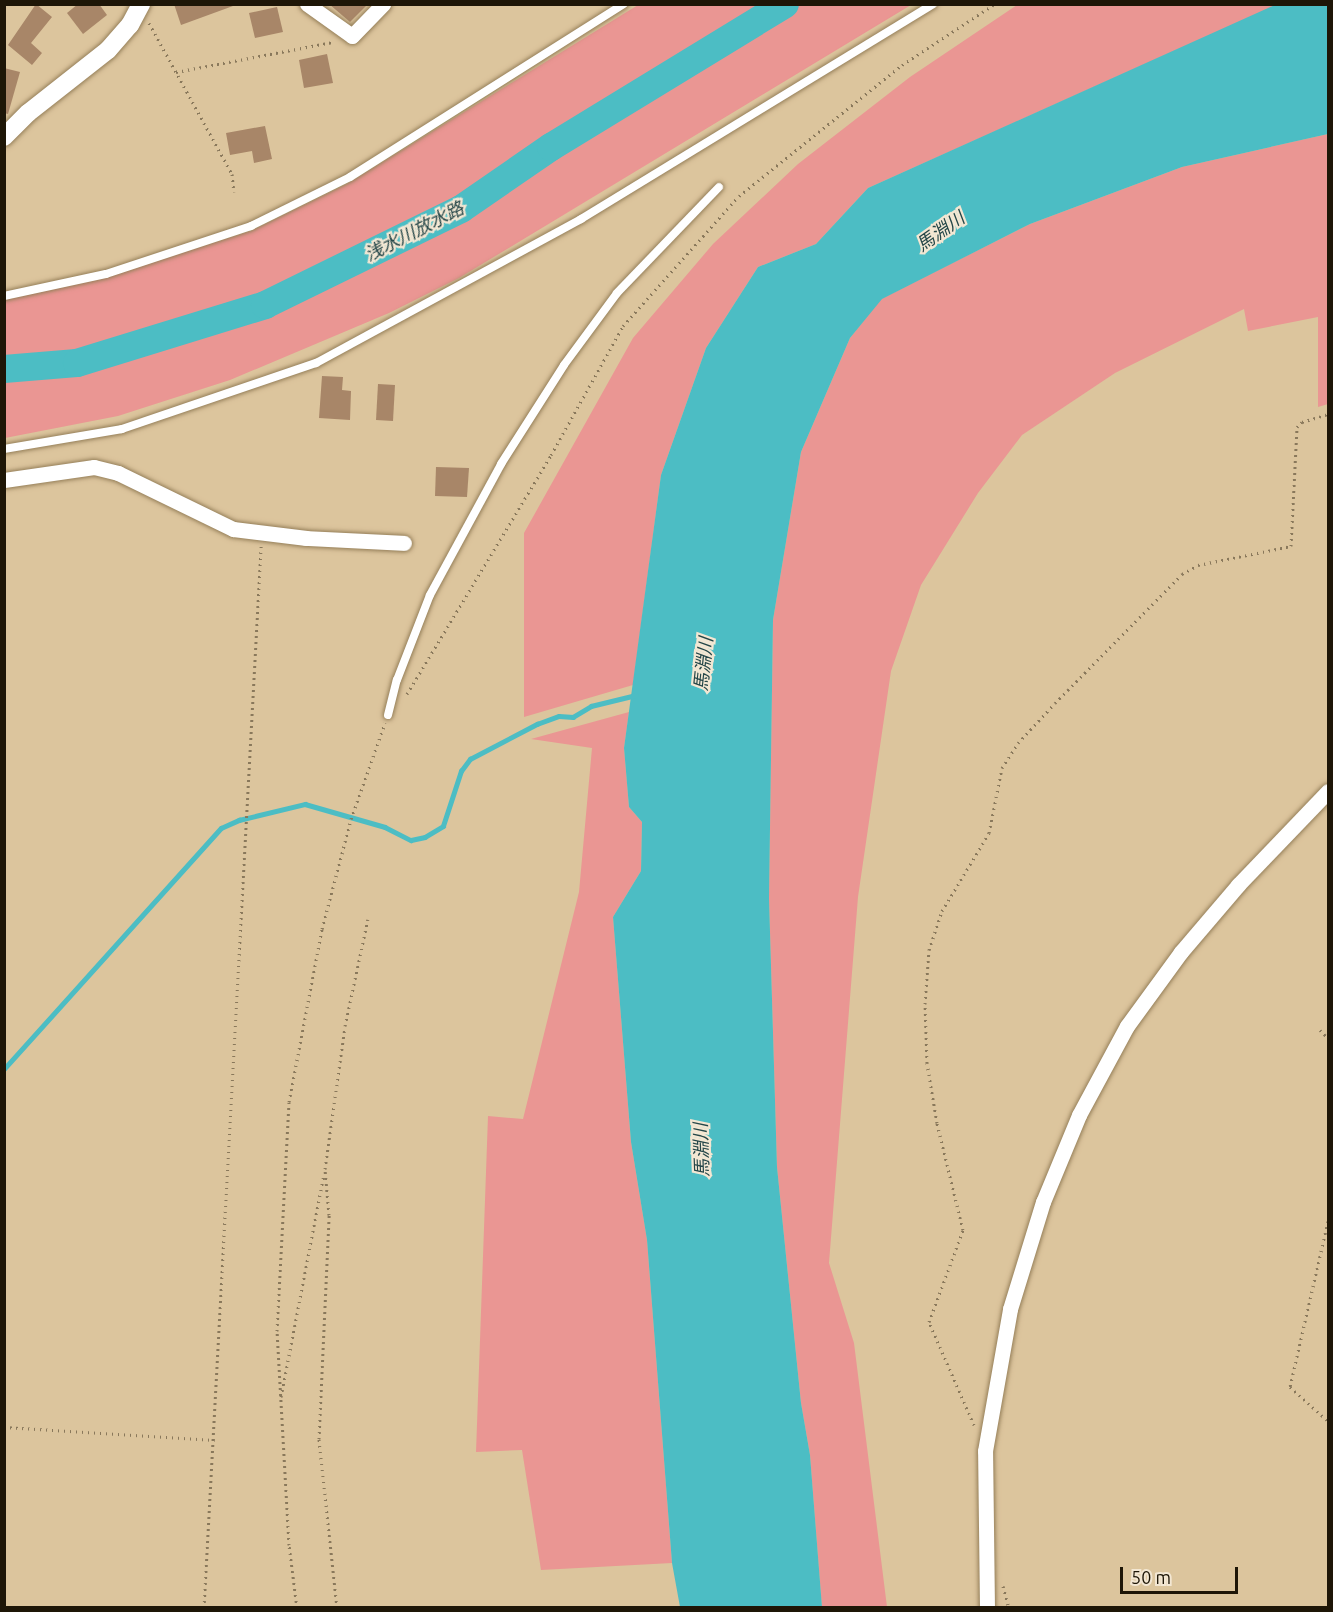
<!DOCTYPE html>
<meta charset="utf-8">
<style>
body{margin:0}
#map{position:relative;width:1333px;height:1612px;overflow:hidden;background:#dcc59d;font-family:Ubuntu,"Noto Sans JP",sans-serif}
div>[style]{position:absolute}
.green>*{inset:0;background:#ea9693}
.water>*{inset:0;background:#4cbdc4}
.stream>*{height:4.5px;margin:-2.25px;padding:0 2.25px;transform-origin:2.25px;border-radius:2.25px;background:#4cbdc4}
.river>*{height:28px;margin:-14px;padding:0 14px;transform-origin:14px;border-radius:14px;background:#4cbdc4}
.building>*{inset:0;background:#a88668}
.path>*{height:3px;margin-top:-1.5px;transform-origin:0;background:repeating-linear-gradient(90deg,#89785b 0 1.5px,transparent 0 6px)}
.roads{filter:drop-shadow(0 0 2px #957f59) drop-shadow(0 0 2px #957f59)}
.service>*{height:8px;margin:-4px;padding:0 4px;transform-origin:4px;border-radius:4px;background:#fff}
.minor>*{height:15px;margin:-7.5px;padding:0 7.5px;transform-origin:7.5px;border-radius:7.5px;background:#fff}
.tertiary>*{height:18px;margin:-9px;padding:0 9px;transform-origin:9px;border-radius:9px;background:#fff}
span{translate:-50% -50%;white-space:nowrap;text-align:center;line-height:1.15;-webkit-text-stroke:4.5px #f3e7d3;paint-order:stroke}
.water-label{font-size:18px;color:#244648;font-style:italic}
.frame{position:absolute;inset:0;border:6px solid #1e1607;pointer-events:none}
.scale{position:absolute;left:1120px;top:1567px;width:118px;height:27px;box-sizing:border-box;border:3px solid #1e1607;border-top:0;padding-left:8px;font-size:18px;line-height:21px;white-space:nowrap;color:#1e1607;-webkit-text-stroke:4px #f3e7d3;paint-order:stroke}
</style>
<div id="map">
<div class="green">
<div style="clip-path:polygon(638px 5px,911px 5px,459px 278px,389px 313px,230px 380px,118px 416px,5px 438px,4px 300px,101px 278px,251px 231px,347px 184px)"></div>
<div style="clip-path:polygon(1017px 5px,1277px 5px,868px 188px,816px 244px,758px 267px,706px 348px,661px 475px,633px 685px,524px 717px,524px 533px,633px 338px,713px 244px,798px 164px,910px 77px)"></div>
<div style="clip-path:polygon(1328px 134px,1328px 404px,1318px 407px,1318px 317px,1248px 331px,1244px 309px,1115px 373px,1022px 435px,978px 493px,921px 585px,891px 671px,858px 897px,829px 1263px,854px 1343px,887px 1607px,822px 1608px,810px 1455px,801px 1403px,777px 1167px,769px 898px,773px 620px,801px 452px,850px 338px,881px 299px,1030px 224px,1182px 167px)"></div>
<div style="clip-path:polygon(629px 712px,624px 748px,629px 807px,642px 822px,641px 871px,613px 917px,631px 1142px,647px 1240px,672px 1563px,541px 1570px,522px 1450px,476px 1452px,488px 1116px,523px 1119px,579px 892px,592px 748px,531px 739px)"></div>
</div>
<div class="water">
<div style="clip-path:polygon(1277px 4px,1328px 5px,1328px 134px,1182px 167px,1030px 224px,882px 299px,850px 338px,801px 452px,773px 620px,769px 898px,777px 1167px,801px 1403px,810px 1455px,822px 1607px,680px 1607px,672px 1563px,647px 1240px,631px 1142px,613px 917px,641px 871px,642px 822px,629px 807px,624px 748px,661px 475px,706px 348px,758px 267px,816px 244px,868px 188px)"></div>
</div>
<div class="stream">
<div style="left:4px;top:1069px;width:324px;rotate:-48deg"></div>
<div style="left:221px;top:828px;width:20px;rotate:-24deg"></div>
<div style="left:239px;top:820px;width:68px;rotate:-13.6deg"></div>
<div style="left:305px;top:804px;width:83px;rotate:16deg"></div>
<div style="left:385px;top:827px;width:29px;rotate:27deg"></div>
<div style="left:411px;top:840px;width:14px;rotate:-12deg"></div>
<div style="left:425px;top:837px;width:21px;rotate:-31deg"></div>
<div style="left:443px;top:826px;width:58px;rotate:-71.9deg"></div>
<div style="left:461px;top:771px;width:15px;rotate:-53deg"></div>
<div style="left:470px;top:759px;width:76px;rotate:-27.6deg"></div>
<div style="left:537px;top:724px;width:23px;rotate:-20deg"></div>
<div style="left:559px;top:716px;width:14px;rotate:4deg"></div>
<div style="left:573px;top:717px;width:21px;rotate:-31deg"></div>
<div style="left:591px;top:706px;width:46px;rotate:-13.7deg"></div>
</div>
<div class="river">
<div style="left:4px;top:369px;width:73px;rotate:-4.7deg"></div>
<div style="left:77px;top:363px;width:197px;rotate:-17.1deg"></div>
<div style="left:265px;top:305px;width:218px;rotate:-26.1deg"></div>
<div style="left:461px;top:209px;width:109px;rotate:-34.6deg"></div>
<div style="left:551px;top:147px;width:274px;rotate:-31.4deg"></div>
</div>
<div class="building">
<div style="clip-path:polygon(36px 4px,52px 17px,31px 43px,42px 53px,32px 65px,8px 45px)"></div>
<div style="clip-path:polygon(78px 4px,99px 4px,107px 15px,83px 34px,67px 13px)"></div>
<div style="clip-path:polygon(174px 4px,233px 4px,233px 6px,181px 25px)"></div>
<div style="clip-path:polygon(329px 4px,368px 4px,350px 22px)"></div>
<div style="clip-path:polygon(277px 7px,283px 32px,255px 38px,249px 13px)"></div>
<div style="clip-path:polygon(327px 54px,333px 83px,304px 88px,299px 60px)"></div>
<div style="clip-path:polygon(4px 68px,20px 72px,8px 114px,4px 113px)"></div>
<div style="clip-path:polygon(265px 126px,272px 159px,254px 163px,252px 151px,230px 155px,226px 133px)"></div>
<div style="clip-path:polygon(322px 376px,343px 377px,342px 390px,351px 391px,350px 420px,319px 418px)"></div>
<div style="clip-path:polygon(378px 384px,395px 385px,393px 421px,376px 420px)"></div>
<div style="clip-path:polygon(436px 467px,469px 468px,467px 497px,435px 496px)"></div>
</div>
<div class="path">
<div style="left:149px;top:23px;width:172px;rotate:61.2deg"></div>
<div style="left:232px;top:174px;width:18px;rotate:84deg"></div>
<div style="left:176px;top:72px;width:161px;rotate:-10.8deg"></div>
<div style="left:407px;top:694px;width:279px;rotate:-58.9deg"></div>
<div style="left:551px;top:455px;width:148px;rotate:-60.8deg"></div>
<div style="left:623px;top:326px;width:174px;rotate:-48.3deg"></div>
<div style="left:739px;top:196px;width:209px;rotate:-38.8deg"></div>
<div style="left:902px;top:65px;width:111px;rotate:-33.3deg"></div>
<div style="left:1320px;top:1030px;width:11px;rotate:45deg"></div>
<div style="left:1328px;top:1221px;width:170px;rotate:102.9deg"></div>
<div style="left:1290px;top:1387px;width:51px;rotate:41.8deg"></div>
<div style="left:281px;top:1397px;width:227px;rotate:-79.1deg"></div>
<div style="left:974px;top:1425px;width:112px;rotate:-113.6deg"></div>
<div style="left:929px;top:1322px;width:98px;rotate:-69.7deg"></div>
<div style="left:963px;top:1230px;width:110px;rotate:-103.7deg"></div>
<div style="left:937px;top:1123px;width:61px;rotate:-99.5deg"></div>
<div style="left:927px;top:1063px;width:59px;rotate:-91.9deg"></div>
<div style="left:925px;top:1004px;width:54px;rotate:-85.8deg"></div>
<div style="left:929px;top:950px;width:41px;rotate:-71.6deg"></div>
<div style="left:942px;top:911px;width:91px;rotate:-58.9deg"></div>
<div style="left:989px;top:833px;width:66px;rotate:-78.7deg"></div>
<div style="left:1002px;top:768px;width:30px;rotate:-57deg"></div>
<div style="left:1018px;top:743px;width:54px;rotate:-47.2deg"></div>
<div style="left:1055px;top:703px;width:181px;rotate:-45.4deg"></div>
<div style="left:1182px;top:574px;width:18px;rotate:-29deg"></div>
<div style="left:1198px;top:565px;width:95px;rotate:-11.5deg"></div>
<div style="left:1291px;top:546px;width:119px;rotate:-87.1deg"></div>
<div style="left:1297px;top:427px;width:7px;rotate:-45deg"></div>
<div style="left:1302px;top:422px;width:27px;rotate:-17deg"></div>
<div style="left:4px;top:1427px;width:211px;rotate:3.5deg"></div>
<div style="left:1003px;top:1586px;width:23px;rotate:75deg"></div>
<div style="left:204px;top:1608px;width:1063px;rotate:-86.92deg"></div>
<div style="left:297px;top:1608px;width:64px;rotate:-97.2deg"></div>
<div style="left:289px;top:1545px;width:214px;rotate:-93.2deg"></div>
<div style="left:277px;top:1331px;width:229px;rotate:-87deg"></div>
<div style="left:289px;top:1102px;width:176px;rotate:-79.2deg"></div>
<div style="left:322px;top:929px;width:114px;rotate:-75.2deg"></div>
<div style="left:351px;top:819px;width:102px;rotate:-70.5deg"></div>
<div style="left:337px;top:1608px;width:170px;rotate:-96.1deg"></div>
<div style="left:319px;top:1439px;width:224px;rotate:-87.4deg"></div>
<div style="left:329px;top:1215px;width:46px;rotate:-95deg"></div>
<div style="left:325px;top:1169px;width:144px;rotate:-82deg"></div>
<div style="left:345px;top:1026px;width:109px;rotate:-77.9deg"></div>
</div>
<div class="roads">
<div class="service">
<div style="left:4px;top:296px;width:104px;rotate:-12.2deg"></div>
<div style="left:106px;top:274px;width:153px;rotate:-18.3deg"></div>
<div style="left:251px;top:226px;width:110px;rotate:-26.3deg"></div>
<div style="left:350px;top:177px;width:324px;rotate:-32.3deg"></div>
<div style="left:4px;top:449px;width:120px;rotate:-9.6deg"></div>
<div style="left:122px;top:429px;width:205px;rotate:-18.8deg"></div>
<div style="left:316px;top:363px;width:302px;rotate:-28.5deg"></div>
<div style="left:581px;top:219px;width:412px;rotate:-31.4deg"></div>
<div style="left:388px;top:715px;width:36px;rotate:-76deg"></div>
<div style="left:397px;top:680px;width:91px;rotate:-68.8deg"></div>
<div style="left:430px;top:595px;width:149px;rotate:-61.5deg"></div>
<div style="left:501px;top:464px;width:117px;rotate:-57.5deg"></div>
<div style="left:564px;top:365px;width:89px;rotate:-53.6deg"></div>
<div style="left:617px;top:293px;width:147px;rotate:-46.1deg"></div>
</div>
<div class="minor">
<div style="left:307px;top:4px;width:55px;rotate:35.4deg"></div>
<div style="left:352px;top:36px;width:45px;rotate:-45.9deg"></div>
<div style="left:4px;top:480px;width:91px;rotate:-8.2deg"></div>
<div style="left:94px;top:467px;width:25px;rotate:14deg"></div>
<div style="left:118px;top:473px;width:128px;rotate:26deg"></div>
<div style="left:233px;top:529px;width:74px;rotate:7deg"></div>
<div style="left:306px;top:538px;width:98px;rotate:2.9deg"></div>
<div style="left:987px;top:1608px;width:157px;rotate:-90.7deg"></div>
<div style="left:985px;top:1451px;width:144px;rotate:-80deg"></div>
<div style="left:1010px;top:1309px;width:112px;rotate:-72.9deg"></div>
<div style="left:1043px;top:1202px;width:94px;rotate:-67.5deg"></div>
<div style="left:1079px;top:1115px;width:101px;rotate:-61.7deg"></div>
<div style="left:1127px;top:1026px;width:92px;rotate:-53.9deg"></div>
<div style="left:1181px;top:952px;width:88px;rotate:-49.6deg"></div>
<div style="left:1238px;top:885px;width:130px;rotate:-46.2deg"></div>
</div>
<div class="tertiary">
<div style="left:4px;top:137px;width:34px;rotate:-45deg"></div>
<div style="left:28px;top:113px;width:102px;rotate:-38.2deg"></div>
<div style="left:108px;top:50px;width:33px;rotate:-49deg"></div>
<div style="left:130px;top:25px;width:24px;rotate:-62deg"></div>
</div>
</div>
<div class="water-label">
<span style="left:414px;top:231px;rotate:-27deg">浅水川放水路</span>
<span style="left:940px;top:231px;rotate:-35deg">馬淵川</span>
<span style="left:703px;top:664px;rotate:-84deg">馬淵川</span>
<span style="left:701px;top:1150px;rotate:-92deg">馬淵川</span>
</div>
<div class="frame"></div>
<div class="scale">50 m</div>
</div>
